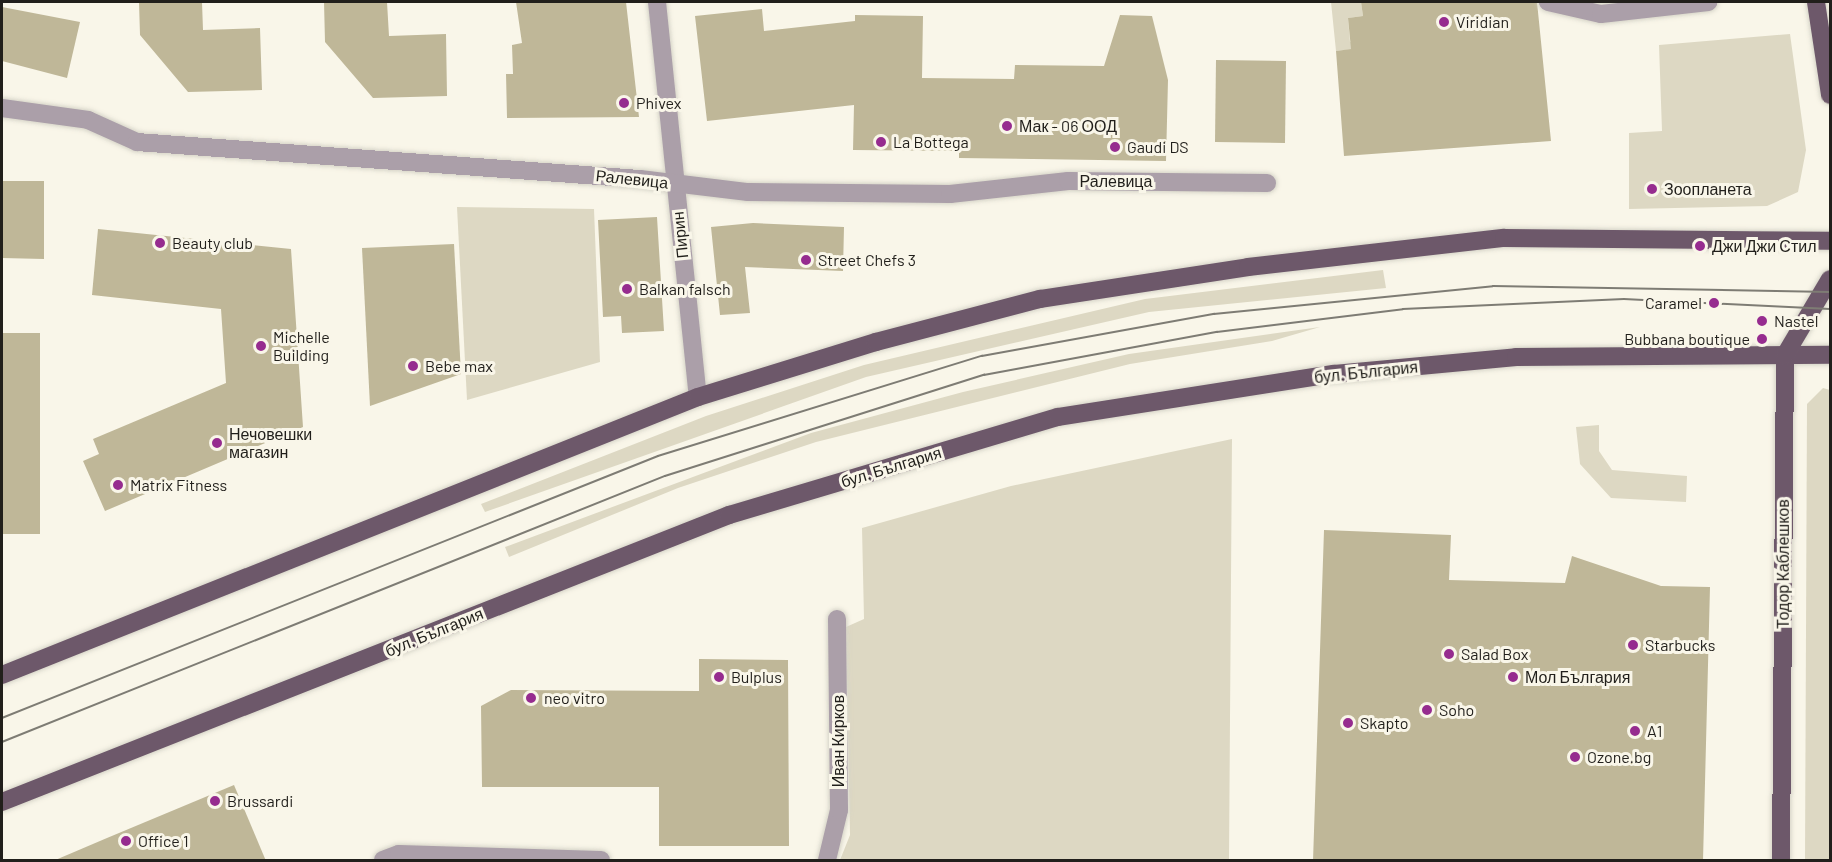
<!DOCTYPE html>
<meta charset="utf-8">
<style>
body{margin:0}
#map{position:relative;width:1832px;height:862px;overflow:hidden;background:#f9f6e9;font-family:Barlow,sans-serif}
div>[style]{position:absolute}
.green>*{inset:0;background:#ddd8c3}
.building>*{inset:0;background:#bfb798}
.roads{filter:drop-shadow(0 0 2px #d6d4c8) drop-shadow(0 0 2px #d6d4c8)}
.minor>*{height:18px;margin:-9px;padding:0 9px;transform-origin:9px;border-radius:9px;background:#ab9fa9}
.major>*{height:18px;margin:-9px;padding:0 9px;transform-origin:9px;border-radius:9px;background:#6d586a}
.tram>*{height:1.5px;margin:-0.75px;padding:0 0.75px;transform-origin:0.75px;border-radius:0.75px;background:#7e7c74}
.dots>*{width:16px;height:16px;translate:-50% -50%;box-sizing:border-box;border:3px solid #f9f6e9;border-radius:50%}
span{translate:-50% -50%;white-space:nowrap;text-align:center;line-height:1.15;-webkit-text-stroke:6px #f9f6e9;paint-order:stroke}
.poi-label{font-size:16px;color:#211f1b}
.left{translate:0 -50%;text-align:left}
.right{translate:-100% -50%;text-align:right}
.street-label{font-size:16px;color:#211f1b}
.frame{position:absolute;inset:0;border:3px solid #211f1b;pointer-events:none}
</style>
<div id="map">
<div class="green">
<div style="clip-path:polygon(1331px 2px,1361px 2px,1363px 16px,1348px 18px,1350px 42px,1488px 34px,1336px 51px)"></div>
<div style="clip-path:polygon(1790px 34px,1806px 150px,1798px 192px,1767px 206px,1629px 209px,1629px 133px,1662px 131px,1659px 45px)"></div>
<div style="clip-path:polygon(457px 207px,594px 209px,600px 362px,467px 400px)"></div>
<div style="clip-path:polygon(1383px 270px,1386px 288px,1149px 312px,866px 377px,485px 512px,481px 504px,706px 416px,864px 365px,1145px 299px)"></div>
<div style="clip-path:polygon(1320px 327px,1272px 341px,1130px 364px,816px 442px,678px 488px,509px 557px,505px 547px,811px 433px,963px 392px,1129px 354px)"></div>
<div style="clip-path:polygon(1823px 388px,1830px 390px,1830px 860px,1805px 860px,1807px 404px)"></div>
<div style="clip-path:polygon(1599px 425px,1599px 451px,1612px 470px,1687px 476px,1686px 502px,1611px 498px,1580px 464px,1576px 427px)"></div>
<div style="clip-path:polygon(1232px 439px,1229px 860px,840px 860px,850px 835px,846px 627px,864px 619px,862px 528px,1011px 486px)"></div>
</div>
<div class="building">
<div style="clip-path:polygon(139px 2px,202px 2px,203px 30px,260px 28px,262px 90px,188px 92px,140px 35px)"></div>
<div style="clip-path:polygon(324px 2px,387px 2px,389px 36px,446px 34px,447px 96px,373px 98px,325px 42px)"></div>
<div style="clip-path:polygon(516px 2px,626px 2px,639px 117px,507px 118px,506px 74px,513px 74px,512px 45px,522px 43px)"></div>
<div style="clip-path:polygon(1361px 2px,1537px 2px,1551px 141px,1344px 156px,1336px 51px,1351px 49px,1348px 18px,1363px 16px)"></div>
<div style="clip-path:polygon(2px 7px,80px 22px,67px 78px,2px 61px)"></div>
<div style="clip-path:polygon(762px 9px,764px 31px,855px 21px,855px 15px,923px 16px,922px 78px,1014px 79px,1015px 65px,1104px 66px,1120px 15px,1152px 16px,1168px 80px,1166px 161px,959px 158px,959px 151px,853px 150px,854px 105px,707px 121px,695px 16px)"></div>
<div style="clip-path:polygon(1216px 60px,1286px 61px,1285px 143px,1215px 142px)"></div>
<div style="clip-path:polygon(2px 181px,44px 181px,44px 259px,2px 258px)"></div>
<div style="clip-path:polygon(657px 217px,664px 331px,622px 333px,621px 316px,603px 317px,598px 220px)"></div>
<div style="clip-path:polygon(753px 223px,844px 227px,843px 271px,745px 267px,750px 313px,720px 315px,711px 227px)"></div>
<div style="clip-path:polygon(98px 229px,291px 249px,303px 427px,105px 511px,83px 461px,99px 454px,93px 439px,226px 383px,221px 309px,92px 295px)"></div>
<div style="clip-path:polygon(454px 244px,461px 374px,370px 406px,362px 248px)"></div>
<div style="clip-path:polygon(2px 333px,40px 333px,40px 534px,2px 534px)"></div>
<div style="clip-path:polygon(1324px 530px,1451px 535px,1449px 580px,1565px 583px,1572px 556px,1661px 586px,1710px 587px,1703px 861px,1313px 861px)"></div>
<div style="clip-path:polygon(699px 659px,788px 660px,789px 846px,659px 846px,659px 787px,482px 787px,481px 706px,511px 690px,699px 691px)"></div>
<div style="clip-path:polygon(234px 785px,266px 861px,53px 861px,107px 838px)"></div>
</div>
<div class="roads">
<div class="minor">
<div style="left:657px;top:2px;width:397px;rotate:84.1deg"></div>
<div style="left:1548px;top:2px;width:54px;rotate:12.8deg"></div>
<div style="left:1601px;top:14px;width:108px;rotate:-6.4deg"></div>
<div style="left:2px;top:108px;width:87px;rotate:7.9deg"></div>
<div style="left:88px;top:120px;width:54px;rotate:24.2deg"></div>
<div style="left:137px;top:142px;width:504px;rotate:4.21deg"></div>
<div style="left:640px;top:179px;width:109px;rotate:6.9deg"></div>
<div style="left:748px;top:192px;width:202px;rotate:0.6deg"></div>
<div style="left:950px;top:194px;width:119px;rotate:-6.3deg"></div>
<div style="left:1068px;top:181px;width:199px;rotate:0.6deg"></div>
<div style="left:383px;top:860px;width:17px;rotate:-21deg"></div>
<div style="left:399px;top:854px;width:202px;rotate:1.7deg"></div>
<div style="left:827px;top:860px;width:51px;rotate:-76.5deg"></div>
<div style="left:839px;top:810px;width:191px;rotate:-90.6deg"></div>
</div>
<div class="major">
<div style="left:1816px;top:2px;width:94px;rotate:81.4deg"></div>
<div style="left:2px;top:675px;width:749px;rotate:-21.77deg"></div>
<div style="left:698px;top:397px;width:186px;rotate:-17.2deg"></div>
<div style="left:876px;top:342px;width:170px;rotate:-14.7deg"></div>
<div style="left:1040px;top:299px;width:210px;rotate:-8.7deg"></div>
<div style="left:1248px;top:267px;width:258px;rotate:-6.5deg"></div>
<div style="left:1504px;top:238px;width:326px;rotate:0.5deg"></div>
<div style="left:2px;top:802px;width:782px;rotate:-21.54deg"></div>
<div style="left:729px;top:515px;width:343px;rotate:-16.6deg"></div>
<div style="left:1058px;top:417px;width:279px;rotate:-8.9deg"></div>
<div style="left:1334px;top:374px;width:183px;rotate:-5.3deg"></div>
<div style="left:1516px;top:357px;width:314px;rotate:-0.4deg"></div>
<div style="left:1781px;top:860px;width:505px;rotate:-89.55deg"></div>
<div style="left:1785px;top:355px;width:88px;rotate:-59.4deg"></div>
</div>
</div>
<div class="tram">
<div style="left:2px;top:718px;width:706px;rotate:-21.77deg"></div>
<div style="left:658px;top:456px;width:339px;rotate:-17.2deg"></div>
<div style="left:982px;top:356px;width:236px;rotate:-10.3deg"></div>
<div style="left:1214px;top:314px;width:280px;rotate:-5.7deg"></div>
<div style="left:1493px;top:286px;width:337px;rotate:1deg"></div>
<div style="left:2px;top:742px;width:714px;rotate:-21.86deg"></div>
<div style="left:665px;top:476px;width:335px;rotate:-17.6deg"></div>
<div style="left:984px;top:375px;width:237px;rotate:-10.5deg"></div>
<div style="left:1217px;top:332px;width:187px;rotate:-7deg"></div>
<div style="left:1403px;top:309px;width:221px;rotate:-2.6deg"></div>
<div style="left:1624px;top:299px;width:206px;rotate:2.8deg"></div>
</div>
<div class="dots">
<div style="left:1444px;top:22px;background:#962c8f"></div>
<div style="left:624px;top:103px;background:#962c8f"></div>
<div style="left:1007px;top:126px;background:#962c8f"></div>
<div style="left:881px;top:142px;background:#962c8f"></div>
<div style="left:1115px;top:147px;background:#962c8f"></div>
<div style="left:1652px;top:189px;background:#962c8f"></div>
<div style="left:160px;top:243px;background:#962c8f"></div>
<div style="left:1700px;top:246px;background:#962c8f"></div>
<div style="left:806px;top:260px;background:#962c8f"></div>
<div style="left:627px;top:289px;background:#962c8f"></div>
<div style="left:1714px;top:303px;background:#962c8f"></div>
<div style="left:1762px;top:321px;background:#962c8f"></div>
<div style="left:1762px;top:339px;background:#962c8f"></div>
<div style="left:261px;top:346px;background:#962c8f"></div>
<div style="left:413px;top:366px;background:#962c8f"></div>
<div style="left:217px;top:443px;background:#962c8f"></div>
<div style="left:118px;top:485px;background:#962c8f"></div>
<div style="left:1633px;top:645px;background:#962c8f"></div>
<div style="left:1449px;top:654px;background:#962c8f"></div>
<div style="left:719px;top:677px;background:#962c8f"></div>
<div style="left:1513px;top:677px;background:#962c8f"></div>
<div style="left:531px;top:698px;background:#962c8f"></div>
<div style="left:1427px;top:710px;background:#962c8f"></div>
<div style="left:1348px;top:723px;background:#962c8f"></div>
<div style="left:1635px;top:731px;background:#962c8f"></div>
<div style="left:1575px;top:757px;background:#962c8f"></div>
<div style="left:215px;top:801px;background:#962c8f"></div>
<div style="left:126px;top:841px;background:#962c8f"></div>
</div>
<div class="poi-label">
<span class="left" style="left:1456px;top:22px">Viridian</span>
<span class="left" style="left:636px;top:103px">Phivex</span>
<span class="left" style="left:1019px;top:126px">Мак - 06 ООД</span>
<span class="left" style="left:893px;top:142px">La Bottega</span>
<span class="left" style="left:1127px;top:147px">Gaudi DS</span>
<span class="left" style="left:1664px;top:189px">Зоопланета</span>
<span class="left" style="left:172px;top:243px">Beauty club</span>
<span class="left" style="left:1712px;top:246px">Джи Джи Стил</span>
<span class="left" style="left:818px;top:260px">Street Chefs 3</span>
<span class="left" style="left:639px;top:289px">Balkan falsch</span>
<span class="right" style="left:1702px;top:303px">Caramel</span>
<span class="left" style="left:1774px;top:321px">Nastel</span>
<span class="left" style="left:273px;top:346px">Michelle<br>Building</span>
<span class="right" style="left:1750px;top:339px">Bubbana boutique</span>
<span class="left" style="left:425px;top:366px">Bebe max</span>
<span class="left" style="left:229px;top:443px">Нечовешки<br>магазин</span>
<span class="left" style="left:130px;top:485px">Matrix Fitness</span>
<span class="left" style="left:1645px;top:645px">Starbucks</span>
<span class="left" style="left:1461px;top:654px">Salad Box</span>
<span class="left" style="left:731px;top:677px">Bulplus</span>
<span class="left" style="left:1525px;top:677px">Мол България</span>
<span class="left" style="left:544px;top:698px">neo vitro</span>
<span class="left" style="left:1439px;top:710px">Soho</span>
<span class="left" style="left:1360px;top:723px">Skapto</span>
<span class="left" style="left:1647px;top:731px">A1</span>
<span class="left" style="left:1587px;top:757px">Ozone.bg</span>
<span class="left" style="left:227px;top:801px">Brussardi</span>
<span class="left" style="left:138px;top:841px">Office 1</span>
</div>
<div class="street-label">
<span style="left:632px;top:179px;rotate:6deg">Ралевица</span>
<span style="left:1116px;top:181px">Ралевица</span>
<span style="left:680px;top:235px;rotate:-96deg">Пирин</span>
<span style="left:1366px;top:372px;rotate:-6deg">бул. България</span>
<span style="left:891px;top:467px;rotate:-17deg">бул. България</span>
<span style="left:1783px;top:564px;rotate:-90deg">Тодор Каблешков</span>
<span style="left:434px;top:632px;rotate:-22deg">бул. България</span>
<span style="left:838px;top:741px;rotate:-90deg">Иван Кирков</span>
</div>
<div class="frame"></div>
</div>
